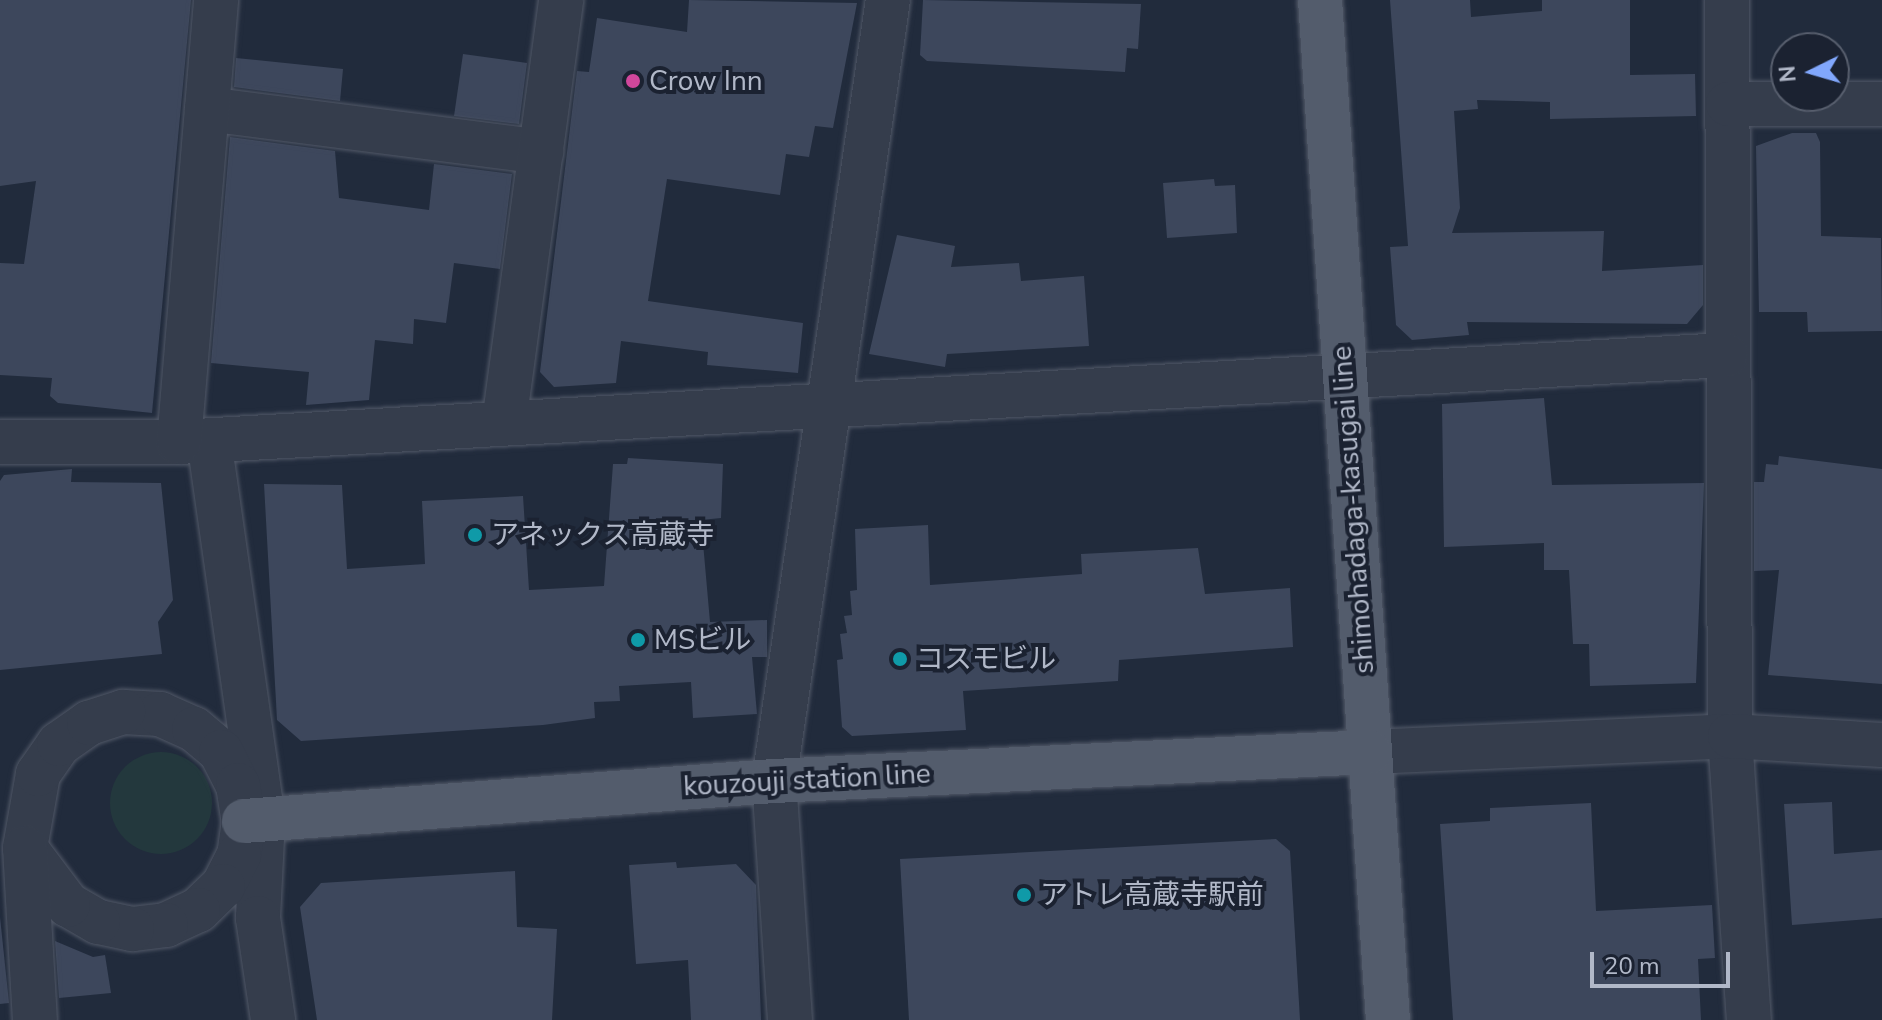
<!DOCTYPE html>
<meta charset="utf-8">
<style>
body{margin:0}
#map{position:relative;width:1882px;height:1020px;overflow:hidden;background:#212b3c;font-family:"Nunito Sans","Noto Sans JP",sans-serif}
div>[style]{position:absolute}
.green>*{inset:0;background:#23383d}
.round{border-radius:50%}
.building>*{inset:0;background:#3d475c}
.roads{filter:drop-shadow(0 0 2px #515867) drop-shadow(0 0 2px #515867)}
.minor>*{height:44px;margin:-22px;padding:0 22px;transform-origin:22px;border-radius:22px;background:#353d4c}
.major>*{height:44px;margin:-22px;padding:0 22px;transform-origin:22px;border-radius:22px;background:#535c6c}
.dots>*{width:22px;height:22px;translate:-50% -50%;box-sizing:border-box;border:4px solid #1b2231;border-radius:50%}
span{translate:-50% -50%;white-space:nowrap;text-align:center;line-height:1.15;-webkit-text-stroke:8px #1b2231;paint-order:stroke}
.poi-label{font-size:28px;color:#b1b8c8}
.left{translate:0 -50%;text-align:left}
.street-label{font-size:28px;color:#b1b8c8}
.north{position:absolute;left:1770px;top:32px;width:80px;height:80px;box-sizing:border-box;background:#1b2231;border:2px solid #575e6d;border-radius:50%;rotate:265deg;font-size:22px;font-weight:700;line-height:32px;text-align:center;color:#b1b8c8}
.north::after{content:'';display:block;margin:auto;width:28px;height:36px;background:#81a7fc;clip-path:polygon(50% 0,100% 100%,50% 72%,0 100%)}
.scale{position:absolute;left:1590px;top:952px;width:140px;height:36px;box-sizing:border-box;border:4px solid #b1b8c8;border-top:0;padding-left:10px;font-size:24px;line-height:28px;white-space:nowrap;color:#b1b8c8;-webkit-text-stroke:6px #1b2231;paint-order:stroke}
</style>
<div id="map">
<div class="green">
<div class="round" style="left:110px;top:752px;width:102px;height:102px"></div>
</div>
<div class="building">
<div style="clip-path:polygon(0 0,191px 0,152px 413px,58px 403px,50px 396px,52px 378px,0 375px,0 263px,24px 264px,36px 181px,0 186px)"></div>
<div style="clip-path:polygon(689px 0,857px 3px,833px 128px,815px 126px,809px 157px,786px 154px,780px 195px,667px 179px,648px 301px,803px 323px,798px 373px,707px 365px,708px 352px,621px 341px,616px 383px,554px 387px,540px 372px,577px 71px,589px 72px,597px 18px,687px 32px)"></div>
<div style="clip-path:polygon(923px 0,1141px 4px,1138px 49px,1127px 48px,1125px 72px,927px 61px,920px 55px)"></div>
<div style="clip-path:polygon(1390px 0,1470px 0,1471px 17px,1542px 11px,1542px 0,1630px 0,1630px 75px,1695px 74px,1696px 116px,1550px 119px,1550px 102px,1477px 100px,1478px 109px,1454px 111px,1460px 208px,1452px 233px,1604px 231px,1602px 271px,1703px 265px,1703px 305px,1687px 324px,1467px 322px,1469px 335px,1412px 340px,1396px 325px,1390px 247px,1408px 246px)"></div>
<div style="clip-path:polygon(463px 54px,527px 63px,519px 124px,454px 116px)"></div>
<div style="clip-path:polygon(236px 58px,343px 69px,340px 101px,234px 87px)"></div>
<div style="clip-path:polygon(1792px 133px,1816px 133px,1820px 142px,1821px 236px,1881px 238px,1882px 331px,1808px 332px,1807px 312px,1759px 312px,1756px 146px)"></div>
<div style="clip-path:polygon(230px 137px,335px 151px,339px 198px,429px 210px,434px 164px,512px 174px,500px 269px,454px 263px,446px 323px,414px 319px,413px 344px,375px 340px,369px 400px,306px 405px,309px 372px,211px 363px)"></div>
<div style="clip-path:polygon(1214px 179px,1215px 186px,1235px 185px,1237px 233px,1167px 238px,1163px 183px)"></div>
<div style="clip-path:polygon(897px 235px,955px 246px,951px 267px,1019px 263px,1021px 281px,1084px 276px,1089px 346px,947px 354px,945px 367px,869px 354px)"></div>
<div style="clip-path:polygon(1544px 398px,1552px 485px,1704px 483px,1696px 683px,1590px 686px,1589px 644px,1573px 644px,1569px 570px,1544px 570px,1544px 543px,1444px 547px,1442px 404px)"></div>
<div style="clip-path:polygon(1779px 456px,1882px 469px,1882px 684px,1768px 675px,1779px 570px,1754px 571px,1754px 482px,1764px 482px,1766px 464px,1778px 465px)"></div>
<div style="clip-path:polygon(628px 458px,723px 464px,721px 518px,701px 520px,710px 622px,767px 620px,767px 657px,752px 657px,757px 714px,693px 718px,691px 682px,619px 686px,620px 701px,594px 702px,595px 718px,543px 725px,301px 741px,277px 720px,264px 484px,342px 485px,347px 569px,425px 564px,422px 501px,523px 496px,529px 590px,604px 586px,613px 464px,627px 464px)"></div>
<div style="clip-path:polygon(72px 469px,71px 482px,161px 483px,173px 600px,158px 622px,162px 654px,0 670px,0 481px,4px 475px)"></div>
<div style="clip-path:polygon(928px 525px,930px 585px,1082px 574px,1081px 554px,1198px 548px,1205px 594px,1290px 588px,1293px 647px,1119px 660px,1118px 681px,963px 691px,966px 730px,852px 736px,842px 727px,837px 660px,843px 659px,840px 634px,847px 633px,844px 616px,852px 615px,850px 591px,857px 590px,855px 529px)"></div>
<div style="clip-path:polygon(1832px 802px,1834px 854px,1882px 850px,1882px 918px,1792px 925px,1784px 804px)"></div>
<div style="clip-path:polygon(1591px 803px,1596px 911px,1712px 905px,1715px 958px,1698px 959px,1701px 1020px,1453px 1020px,1440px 824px,1490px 821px,1490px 808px)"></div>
<div style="clip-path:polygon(1276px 839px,1290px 851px,1300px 1020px,909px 1020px,900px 859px)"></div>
<div style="clip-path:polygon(676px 862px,677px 868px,736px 864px,756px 885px,761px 1020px,691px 1020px,688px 960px,636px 964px,629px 865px)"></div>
<div style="clip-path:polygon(515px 871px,517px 927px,557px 929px,552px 1020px,317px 1020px,300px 907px,321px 883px)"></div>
<div style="clip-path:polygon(0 917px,9px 1003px,0 1004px)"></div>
<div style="clip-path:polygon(55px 941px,93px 957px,105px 955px,111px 993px,59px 998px)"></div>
</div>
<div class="roads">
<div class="minor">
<div style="left:1727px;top:0;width:736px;rotate:89.77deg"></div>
<div style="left:1730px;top:736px;width:285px;rotate:86.2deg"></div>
<div style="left:1728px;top:104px;width:154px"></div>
<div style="left:207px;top:109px;width:337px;rotate:7.3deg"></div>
<div style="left:504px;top:423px;width:427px;rotate:-82.3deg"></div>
<div style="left:209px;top:440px;width:382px;rotate:81.9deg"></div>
<div style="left:263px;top:818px;width:100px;rotate:92.9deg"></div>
<div style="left:258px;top:918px;width:103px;rotate:81.6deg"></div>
<div style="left:0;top:442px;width:179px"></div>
<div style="left:179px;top:442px;width:1549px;rotate:-3.22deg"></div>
<div style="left:179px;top:442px;width:444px;rotate:-85.2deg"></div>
<div style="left:123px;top:712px;width:37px;rotate:3deg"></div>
<div style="left:160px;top:714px;width:37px;rotate:24deg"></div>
<div style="left:194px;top:729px;width:35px;rotate:40deg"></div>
<div style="left:221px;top:752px;width:37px;rotate:63deg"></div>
<div style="left:238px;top:785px;width:36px;rotate:81deg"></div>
<div style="left:244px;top:821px;width:34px;rotate:98deg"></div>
<div style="left:239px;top:855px;width:35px;rotate:117deg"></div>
<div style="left:223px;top:886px;width:35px;rotate:136deg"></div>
<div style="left:198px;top:910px;width:35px;rotate:155deg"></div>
<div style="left:166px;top:925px;width:34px;rotate:173deg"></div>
<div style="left:132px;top:929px;width:35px;rotate:-168deg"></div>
<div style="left:98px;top:922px;width:34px;rotate:-150deg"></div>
<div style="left:68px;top:905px;width:71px;rotate:-127deg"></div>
<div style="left:25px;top:848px;width:75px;rotate:-80deg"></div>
<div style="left:38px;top:774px;width:37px;rotate:-55deg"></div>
<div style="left:59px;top:744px;width:37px;rotate:-35deg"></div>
<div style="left:89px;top:723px;width:36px;rotate:-18deg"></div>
<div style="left:1369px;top:752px;width:361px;rotate:-2.5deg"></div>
<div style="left:1730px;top:736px;width:152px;rotate:3.4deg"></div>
<div style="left:25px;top:848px;width:172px;rotate:86.7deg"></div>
<div style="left:790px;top:1020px;width:240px;rotate:-93.8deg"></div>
<div style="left:774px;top:781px;width:789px;rotate:-81.7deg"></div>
</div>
<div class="major">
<div style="left:1320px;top:0;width:1022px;rotate:86.19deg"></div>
<div style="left:244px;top:821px;width:532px;rotate:-4.32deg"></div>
<div style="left:774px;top:781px;width:596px;rotate:-2.79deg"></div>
</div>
</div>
<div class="dots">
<div style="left:633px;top:81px;background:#d1479c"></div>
<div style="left:475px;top:535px;background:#0f9aa8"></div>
<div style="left:638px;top:640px;background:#0f9aa8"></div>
<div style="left:900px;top:659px;background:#0f9aa8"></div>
<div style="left:1024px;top:895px;background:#0f9aa8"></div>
</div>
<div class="poi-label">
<span class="left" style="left:649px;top:81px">Crow Inn</span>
<span class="left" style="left:491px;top:535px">アネックス高蔵寺</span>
<span class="left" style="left:654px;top:640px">MSビル</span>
<span class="left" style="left:916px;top:659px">コスモビル</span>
<span class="left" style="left:1040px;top:895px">アトレ高蔵寺駅前</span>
</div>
<div class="street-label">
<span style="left:1353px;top:510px;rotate:-94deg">shimohadaga-kasugai line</span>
<span style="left:807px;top:780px;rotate:-3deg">kouzouji station line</span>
</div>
<div class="north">N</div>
<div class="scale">20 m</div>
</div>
